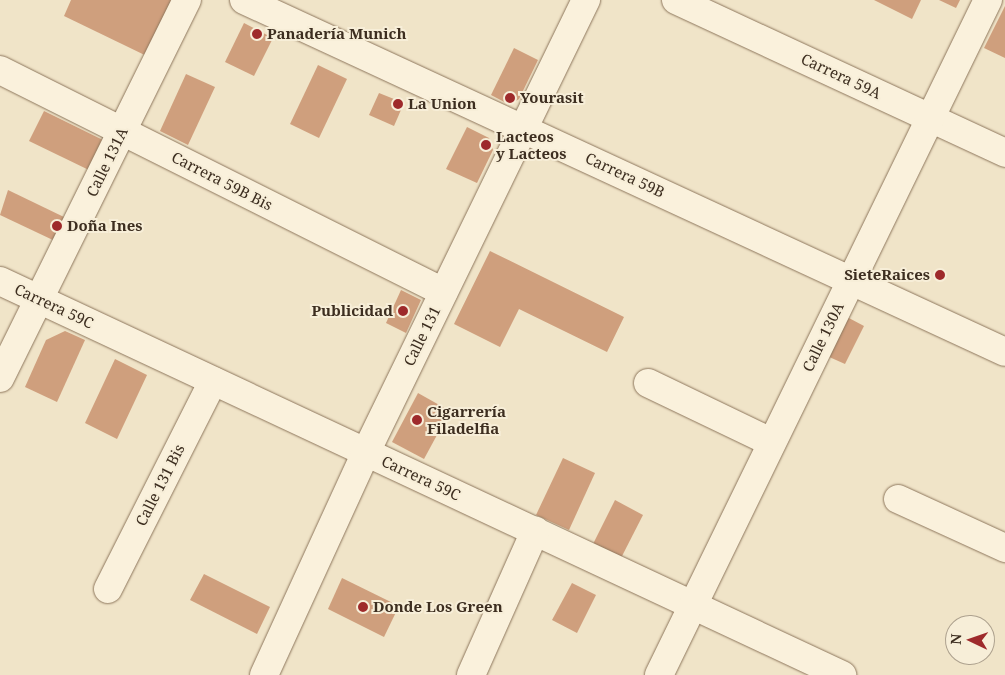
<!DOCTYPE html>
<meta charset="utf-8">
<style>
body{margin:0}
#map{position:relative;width:1005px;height:675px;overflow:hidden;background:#f0e4c8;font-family:"Noto Serif",serif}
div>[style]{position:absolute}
.building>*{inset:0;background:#cf9f7d}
.roads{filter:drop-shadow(0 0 1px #8d765c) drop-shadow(0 0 1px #8d765c)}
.minor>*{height:28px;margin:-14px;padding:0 14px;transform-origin:14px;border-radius:14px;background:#faf1dc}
.dots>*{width:14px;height:14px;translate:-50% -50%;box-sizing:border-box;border:2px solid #f7eed8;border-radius:50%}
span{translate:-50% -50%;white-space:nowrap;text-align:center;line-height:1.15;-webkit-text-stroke:4px #f7eed8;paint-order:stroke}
.poi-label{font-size:15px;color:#3d2e20;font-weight:700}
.left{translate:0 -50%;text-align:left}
.right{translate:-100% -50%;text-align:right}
.street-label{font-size:15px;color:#3d2e20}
.north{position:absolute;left:945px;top:615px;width:50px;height:50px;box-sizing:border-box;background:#f7eed8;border:1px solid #ada18e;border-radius:50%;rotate:273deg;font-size:14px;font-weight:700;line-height:20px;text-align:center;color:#3d2e20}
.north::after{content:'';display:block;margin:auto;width:18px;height:22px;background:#9e2a2b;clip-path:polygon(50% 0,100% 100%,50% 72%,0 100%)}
</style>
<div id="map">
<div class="building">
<div style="clip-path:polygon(71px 0,182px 0,155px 60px,64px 16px)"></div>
<div style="clip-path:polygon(874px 0,921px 0,912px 19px)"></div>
<div style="clip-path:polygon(939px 0,960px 0,956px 8px)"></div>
<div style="clip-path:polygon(1005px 6px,1005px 58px,984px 48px)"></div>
<div style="clip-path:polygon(244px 23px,273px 38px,254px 76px,225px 62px)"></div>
<div style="clip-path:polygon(514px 48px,538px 60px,519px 99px,510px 105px,491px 95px)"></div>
<div style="clip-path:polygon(318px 65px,347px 79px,319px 138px,290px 124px)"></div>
<div style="clip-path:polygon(186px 74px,215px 87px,188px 145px,160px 131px)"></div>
<div style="clip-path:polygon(379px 93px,404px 103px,394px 126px,369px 115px)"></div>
<div style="clip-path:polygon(44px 111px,107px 142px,93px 172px,29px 141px)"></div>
<div style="clip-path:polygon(467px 127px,489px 138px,493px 150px,477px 183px,446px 169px)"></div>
<div style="clip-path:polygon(8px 190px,66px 218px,55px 241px,0 215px)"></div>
<div style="clip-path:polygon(490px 251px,624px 317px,607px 352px,519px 309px,500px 347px,454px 324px)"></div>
<div style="clip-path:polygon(401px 290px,421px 300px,406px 333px,386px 323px)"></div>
<div style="clip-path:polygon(847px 317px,864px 326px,845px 364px,827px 356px)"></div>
<div style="clip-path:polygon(65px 331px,85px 340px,57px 402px,25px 387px,46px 340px)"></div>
<div style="clip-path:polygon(115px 359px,147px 375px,117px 439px,85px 423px)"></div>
<div style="clip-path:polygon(418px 393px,450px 411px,424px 459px,392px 442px)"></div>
<div style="clip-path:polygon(563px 458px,595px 473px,569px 530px,536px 515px)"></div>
<div style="clip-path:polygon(615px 500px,643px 515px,620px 560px,592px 546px)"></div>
<div style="clip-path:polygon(204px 574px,270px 607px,257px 634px,190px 600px)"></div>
<div style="clip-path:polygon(342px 578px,399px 606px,384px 637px,328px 609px)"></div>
<div style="clip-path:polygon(572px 583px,596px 595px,577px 633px,552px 620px)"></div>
</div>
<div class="roads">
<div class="minor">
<div style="left:244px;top:0;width:838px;rotate:24.82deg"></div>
<div style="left:676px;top:0;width:363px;rotate:24.9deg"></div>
<div style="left:0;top:70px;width:496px;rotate:26.6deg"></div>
<div style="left:0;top:281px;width:930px;rotate:25.08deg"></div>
<div style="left:0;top:378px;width:422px;rotate:-63.7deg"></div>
<div style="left:648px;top:383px;width:136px;rotate:25.6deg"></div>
<div style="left:898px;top:499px;width:118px;rotate:24.6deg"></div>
<div style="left:108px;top:589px;width:233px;rotate:-63.2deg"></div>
<div style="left:264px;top:675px;width:245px;rotate:-65.4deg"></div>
<div style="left:366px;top:452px;width:503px;rotate:-64.05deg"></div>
<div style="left:471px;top:675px;width:158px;rotate:-66deg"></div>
<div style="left:659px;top:675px;width:751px;rotate:-64.02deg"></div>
</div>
</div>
<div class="dots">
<div style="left:257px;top:34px;background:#9e2a2b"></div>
<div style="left:510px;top:98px;background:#9e2a2b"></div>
<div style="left:398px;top:104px;background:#9e2a2b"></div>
<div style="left:486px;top:145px;background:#9e2a2b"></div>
<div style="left:57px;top:226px;background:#9e2a2b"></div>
<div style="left:940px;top:275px;background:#9e2a2b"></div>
<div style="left:403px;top:311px;background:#9e2a2b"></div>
<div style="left:417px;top:420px;background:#9e2a2b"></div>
<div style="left:363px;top:607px;background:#9e2a2b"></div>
</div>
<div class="poi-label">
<span class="left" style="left:267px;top:34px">Panadería Munich</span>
<span class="left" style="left:520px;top:98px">Yourasit</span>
<span class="left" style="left:408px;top:104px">La Union</span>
<span class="left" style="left:496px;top:145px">Lacteos<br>y Lacteos</span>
<span class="left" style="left:67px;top:226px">Doña Ines</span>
<span class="right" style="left:930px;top:275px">SieteRaices</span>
<span class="right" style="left:393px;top:311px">Publicidad</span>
<span class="left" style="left:427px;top:420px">Cigarrería<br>Filadelfia</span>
<span class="left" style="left:373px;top:607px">Donde Los Green</span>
</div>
<div class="street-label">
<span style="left:841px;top:76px;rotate:25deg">Carrera 59A</span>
<span style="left:107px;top:162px;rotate:-64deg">Calle 131A</span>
<span style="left:625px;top:175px;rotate:25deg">Carrera 59B</span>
<span style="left:222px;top:181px;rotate:27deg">Carrera 59B Bis</span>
<span style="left:54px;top:306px;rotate:25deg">Carrera 59C</span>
<span style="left:422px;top:336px;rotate:-64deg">Calle 131</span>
<span style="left:823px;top:337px;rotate:-64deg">Calle 130A</span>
<span style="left:421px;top:478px;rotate:25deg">Carrera 59C</span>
<span style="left:160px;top:485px;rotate:-63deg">Calle 131 Bis</span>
</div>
<div class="north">N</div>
</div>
